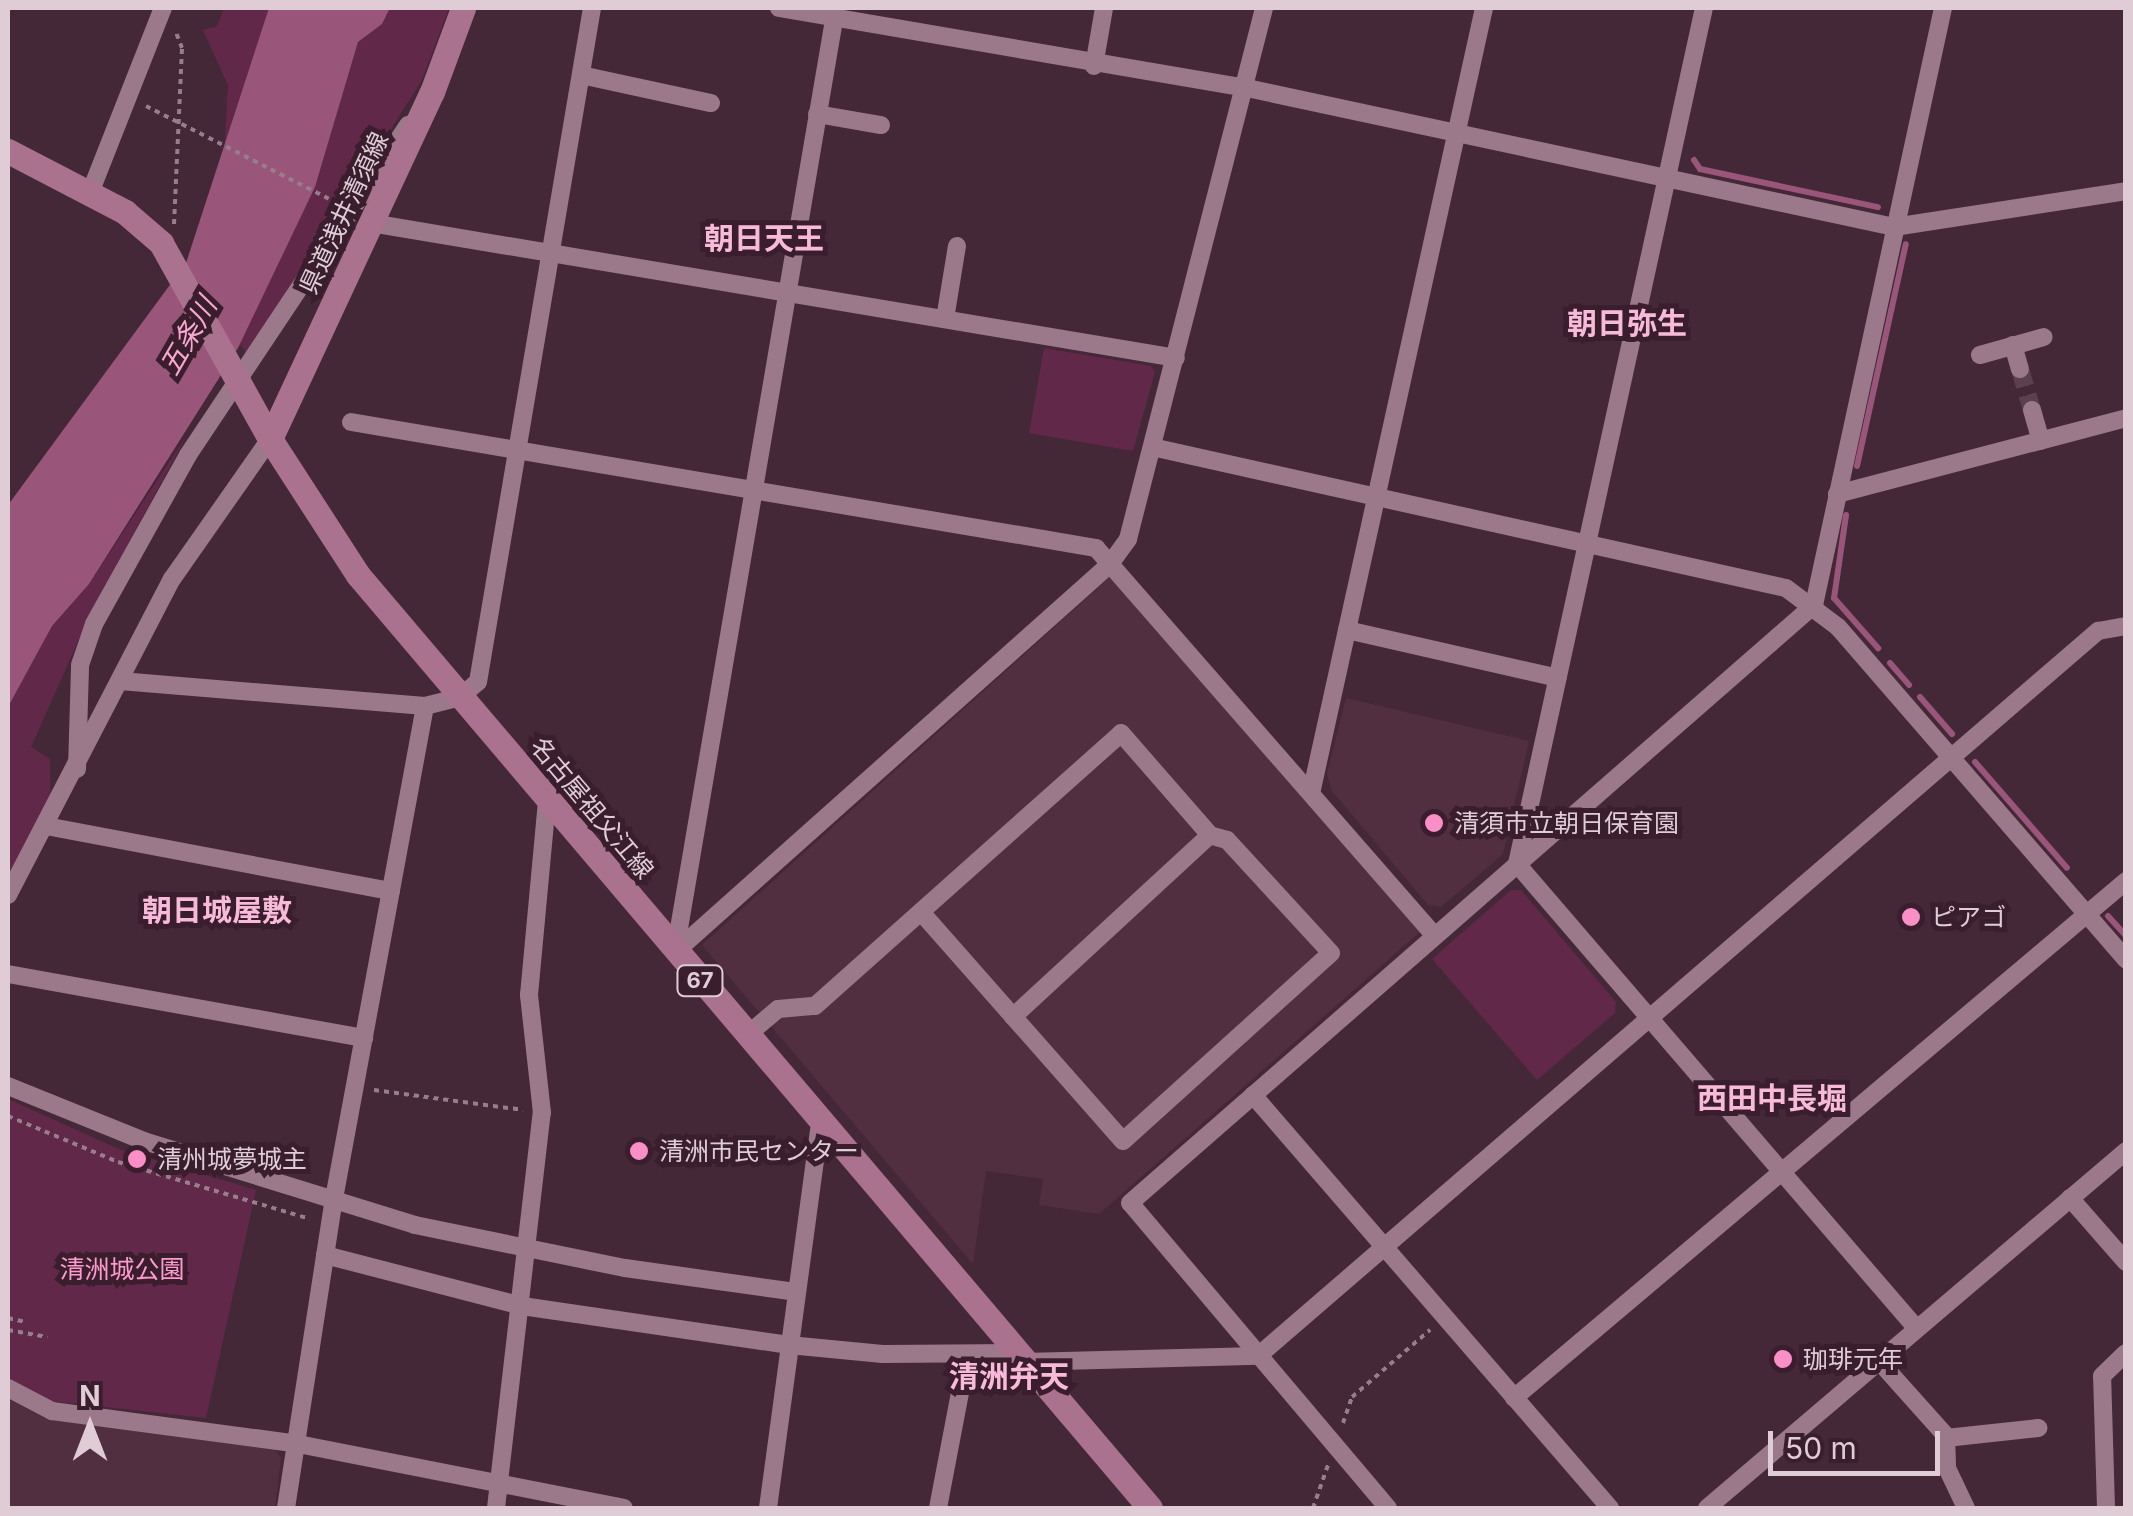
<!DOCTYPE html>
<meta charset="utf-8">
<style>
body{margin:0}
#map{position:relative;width:2133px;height:1516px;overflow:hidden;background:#442837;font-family:Inter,"Noto Sans JP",sans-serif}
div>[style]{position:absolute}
.built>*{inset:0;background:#522e41}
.green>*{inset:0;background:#622849}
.water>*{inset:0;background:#9a557a}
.stream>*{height:6px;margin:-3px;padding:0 3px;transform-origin:3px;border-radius:3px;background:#9a557a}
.minor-tunnel>*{height:18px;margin-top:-9px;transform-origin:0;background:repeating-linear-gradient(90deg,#5b414f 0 18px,transparent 0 27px)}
.path>*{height:4px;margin-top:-2px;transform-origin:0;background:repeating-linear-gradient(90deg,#967e8a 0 5px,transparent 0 10px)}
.minor>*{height:18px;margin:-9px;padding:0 9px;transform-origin:9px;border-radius:9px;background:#9c798a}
.major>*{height:25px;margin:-12.5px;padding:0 12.5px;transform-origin:12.5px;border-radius:12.5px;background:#aa728f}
.dots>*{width:28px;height:28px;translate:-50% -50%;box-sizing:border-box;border:5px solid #3a1e2d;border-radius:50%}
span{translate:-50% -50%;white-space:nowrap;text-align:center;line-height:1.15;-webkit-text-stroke:10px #3a1e2d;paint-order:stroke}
.shield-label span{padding:2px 8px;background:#3a1e2d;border:2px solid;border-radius:8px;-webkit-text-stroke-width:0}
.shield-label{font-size:22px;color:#dfccd5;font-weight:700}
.street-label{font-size:25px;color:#dfccd5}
.poi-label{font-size:25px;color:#dfccd5}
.left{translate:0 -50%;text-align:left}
.park-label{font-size:25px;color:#fd9ace}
.water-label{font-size:28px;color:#f7a7d0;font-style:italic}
.quarter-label{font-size:30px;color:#f7bad8;font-weight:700}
.frame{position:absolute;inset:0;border:10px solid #dfccd5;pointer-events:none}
.north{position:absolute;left:40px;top:1376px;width:100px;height:100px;-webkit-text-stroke:8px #3a1e2d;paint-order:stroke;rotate:0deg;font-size:28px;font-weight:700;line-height:40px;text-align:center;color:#dfccd5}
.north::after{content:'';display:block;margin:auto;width:35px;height:45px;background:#dfccd5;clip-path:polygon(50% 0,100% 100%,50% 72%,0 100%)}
.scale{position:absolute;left:1768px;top:1431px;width:172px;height:45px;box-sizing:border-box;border:5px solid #dfccd5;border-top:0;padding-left:12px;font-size:30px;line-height:35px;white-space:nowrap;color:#dfccd5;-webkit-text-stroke:8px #3a1e2d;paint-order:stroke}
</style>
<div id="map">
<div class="built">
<div style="clip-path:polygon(1110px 577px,1421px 931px,1099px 1214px,1039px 1205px,1043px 1179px,986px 1171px,973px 1264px,702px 945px)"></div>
<div style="clip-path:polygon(1346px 698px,1529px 741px,1503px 854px,1441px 907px,1428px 905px,1332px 791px,1327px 774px)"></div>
<div style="clip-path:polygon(8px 1399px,47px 1419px,274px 1449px,281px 1457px,275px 1508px,8px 1508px)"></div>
</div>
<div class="green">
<div style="clip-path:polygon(224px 8px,269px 8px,224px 158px,228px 85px,203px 30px,217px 26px)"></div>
<div style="clip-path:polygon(390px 8px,449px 8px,422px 80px,248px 356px,238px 340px,315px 187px,358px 42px,382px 24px)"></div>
<div style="clip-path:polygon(1044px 348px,1151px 366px,1155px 372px,1133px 451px,1029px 433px)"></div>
<div style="clip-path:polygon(187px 435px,90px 614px,31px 747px,50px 759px,50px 795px,8px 875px,8px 707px,52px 626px,89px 584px)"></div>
<div style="clip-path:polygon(1511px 890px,1521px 890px,1616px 1002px,1615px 1013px,1537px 1080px,1432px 959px)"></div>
<div style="clip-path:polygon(8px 1099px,119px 1149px,256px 1190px,206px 1418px,51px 1401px,8px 1378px)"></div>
</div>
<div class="water">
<div style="clip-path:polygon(269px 8px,390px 8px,382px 24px,358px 42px,315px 187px,238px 348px,89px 584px,52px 626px,8px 707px,8px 505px,186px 263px)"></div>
</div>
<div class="stream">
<div style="left:1694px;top:160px;width:11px;rotate:56deg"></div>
<div style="left:1700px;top:169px;width:182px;rotate:12.1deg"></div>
<div style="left:1857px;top:466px;width:227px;rotate:-77.6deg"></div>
<div style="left:1846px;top:515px;width:84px;rotate:98.2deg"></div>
<div style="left:1834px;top:598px;width:67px;rotate:48.7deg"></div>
<div style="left:1890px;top:663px;width:29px;rotate:49deg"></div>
<div style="left:1920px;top:697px;width:49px;rotate:49.1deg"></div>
<div style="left:1975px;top:762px;width:140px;rotate:49deg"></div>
<div style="left:2108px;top:916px;width:27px;rotate:48deg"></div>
</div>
<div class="minor-tunnel">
<div style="left:2020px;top:369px;width:43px;rotate:73.7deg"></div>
</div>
<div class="path">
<div style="left:146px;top:106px;width:210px;rotate:26.9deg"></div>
<div style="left:174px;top:224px;width:176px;rotate:-87.4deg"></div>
<div style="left:182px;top:48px;width:19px;rotate:-111deg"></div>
<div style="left:374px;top:1090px;width:150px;rotate:7.6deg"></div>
<div style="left:8px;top:1116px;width:119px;rotate:22.7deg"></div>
<div style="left:118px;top:1162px;width:200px;rotate:16.5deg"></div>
<div style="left:8px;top:1318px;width:18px;rotate:13deg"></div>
<div style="left:8px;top:1330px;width:40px;rotate:10deg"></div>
<div style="left:1343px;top:1423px;width:28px;rotate:-71deg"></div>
<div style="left:1352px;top:1397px;width:103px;rotate:-40.7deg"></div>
<div style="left:1313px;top:1508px;width:46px;rotate:-70.8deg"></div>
</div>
<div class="minor">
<div style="left:779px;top:8px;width:475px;rotate:9.7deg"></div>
<div style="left:1247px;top:88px;width:662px;rotate:12.12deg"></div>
<div style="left:1894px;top:227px;width:235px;rotate:-8.8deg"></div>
<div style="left:1094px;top:66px;width:59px;rotate:-80.2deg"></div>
<div style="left:581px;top:75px;width:133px;rotate:12.2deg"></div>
<div style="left:817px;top:114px;width:65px;rotate:9.8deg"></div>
<div style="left:90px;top:193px;width:199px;rotate:-68.5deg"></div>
<div style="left:371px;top:223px;width:816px;rotate:9.52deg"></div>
<div style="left:945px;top:319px;width:74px;rotate:-80.7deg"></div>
<div style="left:2013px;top:345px;width:25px;rotate:74deg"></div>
<div style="left:1980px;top:355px;width:66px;rotate:-15.7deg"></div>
<div style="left:2032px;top:410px;width:32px;rotate:74deg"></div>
<div style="left:351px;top:422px;width:756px;rotate:9.6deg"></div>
<div style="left:1096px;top:548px;width:515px;rotate:48.86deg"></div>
<div style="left:1152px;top:447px;width:649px;rotate:12.54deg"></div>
<div style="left:1786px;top:588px;width:65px;rotate:36.9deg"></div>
<div style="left:1838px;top:627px;width:440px;rotate:49.1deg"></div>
<div style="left:1837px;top:494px;width:299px;rotate:-14.7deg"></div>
<div style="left:1347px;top:630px;width:216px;rotate:12.8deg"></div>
<div style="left:120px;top:681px;width:306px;rotate:4.7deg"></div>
<div style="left:77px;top:769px;width:104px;rotate:-88.3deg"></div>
<div style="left:80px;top:665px;width:43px;rotate:-71.1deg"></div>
<div style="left:94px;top:624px;width:193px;rotate:-60.9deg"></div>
<div style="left:188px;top:455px;width:397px;rotate:-56.3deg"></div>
<div style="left:1312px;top:789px;width:800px;rotate:-77.58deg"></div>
<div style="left:46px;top:826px;width:351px;rotate:10.7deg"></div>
<div style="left:1517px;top:864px;width:876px;rotate:-77.68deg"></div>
<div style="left:1517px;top:864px;width:613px;rotate:49.3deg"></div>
<div style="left:8px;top:895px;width:356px;rotate:-62.6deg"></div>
<div style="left:172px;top:579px;width:171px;rotate:-55deg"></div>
<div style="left:921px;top:912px;width:305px;rotate:48.6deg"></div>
<div style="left:1123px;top:1141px;width:280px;rotate:-42.1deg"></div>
<div style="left:1331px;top:953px;width:154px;rotate:-132.6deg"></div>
<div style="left:1227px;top:840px;width:18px;rotate:-164deg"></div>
<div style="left:675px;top:952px;width:583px;rotate:-41.73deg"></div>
<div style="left:1110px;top:564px;width:31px;rotate:-54deg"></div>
<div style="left:1128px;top:539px;width:548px;rotate:-75.63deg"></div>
<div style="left:675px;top:952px;width:958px;rotate:-80.32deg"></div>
<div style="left:8px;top:974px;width:362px;rotate:10.2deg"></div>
<div style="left:746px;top:1036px;width:42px;rotate:-40.2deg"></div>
<div style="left:778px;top:1009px;width:37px;rotate:-5deg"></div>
<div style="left:815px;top:1006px;width:410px;rotate:-41.7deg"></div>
<div style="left:1121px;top:733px;width:135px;rotate:48.9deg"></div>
<div style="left:1210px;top:835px;width:268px;rotate:137.3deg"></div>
<div style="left:8px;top:1086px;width:147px;rotate:22deg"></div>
<div style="left:144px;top:1141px;width:284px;rotate:17.2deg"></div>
<div style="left:415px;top:1225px;width:214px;rotate:11.6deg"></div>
<div style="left:625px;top:1268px;width:172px;rotate:8deg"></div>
<div style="left:1253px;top:1095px;width:546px;rotate:49.16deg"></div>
<div style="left:2070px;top:1198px;width:85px;rotate:48.8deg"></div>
<div style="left:325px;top:1255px;width:203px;rotate:14.5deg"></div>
<div style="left:522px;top:1306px;width:270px;rotate:8.3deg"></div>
<div style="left:789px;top:1345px;width:94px;rotate:5.5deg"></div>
<div style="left:883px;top:1354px;width:133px;rotate:-0.4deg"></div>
<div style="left:1879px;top:1361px;width:101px;rotate:48.2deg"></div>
<div style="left:1946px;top:1436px;width:32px;rotate:88deg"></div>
<div style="left:1947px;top:1468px;width:44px;rotate:64.6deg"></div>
<div style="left:1024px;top:1362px;width:234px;rotate:-1.5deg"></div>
<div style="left:1258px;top:1356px;width:1110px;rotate:-40.8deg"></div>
<div style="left:2098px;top:631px;width:28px;rotate:-10deg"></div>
<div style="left:8px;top:1388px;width:50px;rotate:27.6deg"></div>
<div style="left:52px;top:1411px;width:243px;rotate:7.6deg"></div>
<div style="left:293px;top:1443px;width:337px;rotate:11.1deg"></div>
<div style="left:1514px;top:1398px;width:801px;rotate:-40.19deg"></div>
<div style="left:1946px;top:1438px;width:93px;rotate:-6.2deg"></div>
<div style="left:286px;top:1508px;width:308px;rotate:-81.2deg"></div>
<div style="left:333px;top:1204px;width:506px;rotate:-79.53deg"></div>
<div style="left:425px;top:706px;width:36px;rotate:-14deg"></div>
<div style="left:460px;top:697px;width:23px;rotate:-40deg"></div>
<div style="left:478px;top:682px;width:684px;rotate:-80.4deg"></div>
<div style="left:496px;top:1508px;width:398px;rotate:-83.4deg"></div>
<div style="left:542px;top:1113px;width:119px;rotate:-96.3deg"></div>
<div style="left:529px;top:995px;width:194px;rotate:-84.7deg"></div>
<div style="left:768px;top:1508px;width:389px;rotate:-82.3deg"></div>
<div style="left:938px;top:1508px;width:155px;rotate:-79.2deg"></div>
<div style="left:1388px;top:1508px;width:399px;rotate:-130.2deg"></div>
<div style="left:1130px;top:1203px;width:909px;rotate:-41.16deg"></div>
<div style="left:1814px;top:605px;width:611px;rotate:-77.81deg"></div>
<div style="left:1707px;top:1508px;width:550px;rotate:-40.43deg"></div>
<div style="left:2106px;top:1508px;width:132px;rotate:-91.7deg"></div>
<div style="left:2102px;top:1376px;width:33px;rotate:-44deg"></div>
</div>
<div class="major">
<div style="left:8px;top:151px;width:132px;rotate:27.5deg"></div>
<div style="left:125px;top:212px;width:48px;rotate:40.7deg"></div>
<div style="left:161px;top:243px;width:224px;rotate:60.9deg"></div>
<div style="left:270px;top:439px;width:162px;rotate:57.1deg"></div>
<div style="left:358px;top:575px;width:1224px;rotate:49.67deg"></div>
<div style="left:270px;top:439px;width:383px;rotate:-65deg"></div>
<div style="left:432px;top:92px;width:90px;rotate:-69.7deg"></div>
</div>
<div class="dots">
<div style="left:1434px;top:823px;background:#fa8fc8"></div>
<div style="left:1911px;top:917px;background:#fa8fc8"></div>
<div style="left:639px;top:1151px;background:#fa8fc8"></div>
<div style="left:137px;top:1159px;background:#fa8fc8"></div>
<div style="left:1783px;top:1359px;background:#fa8fc8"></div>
</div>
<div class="shield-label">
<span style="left:700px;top:981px">67</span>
</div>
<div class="street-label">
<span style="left:344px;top:213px;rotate:-65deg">県道浅井清須線</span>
<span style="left:592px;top:808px;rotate:50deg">名古屋祖父江線</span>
</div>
<div class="poi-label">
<span class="left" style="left:1454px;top:823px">清須市立朝日保育園</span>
<span class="left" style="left:1931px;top:917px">ピアゴ</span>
<span class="left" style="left:659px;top:1151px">清洲市民センター</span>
<span class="left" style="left:157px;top:1159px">清州城夢城主</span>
<span class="left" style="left:1803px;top:1359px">珈琲元年</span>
</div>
<div class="park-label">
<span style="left:122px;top:1269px">清洲城公園</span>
</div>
<div class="water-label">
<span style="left:188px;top:336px;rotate:-60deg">五条川</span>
</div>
<div class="quarter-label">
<span style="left:764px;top:238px">朝日天王</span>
<span style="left:1627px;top:323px">朝日弥生</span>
<span style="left:217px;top:910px">朝日城屋敷</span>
<span style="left:1772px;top:1098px">西田中長堀</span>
<span style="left:1009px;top:1376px">清洲弁天</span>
</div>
<div class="frame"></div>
<div class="north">N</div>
<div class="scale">50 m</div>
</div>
